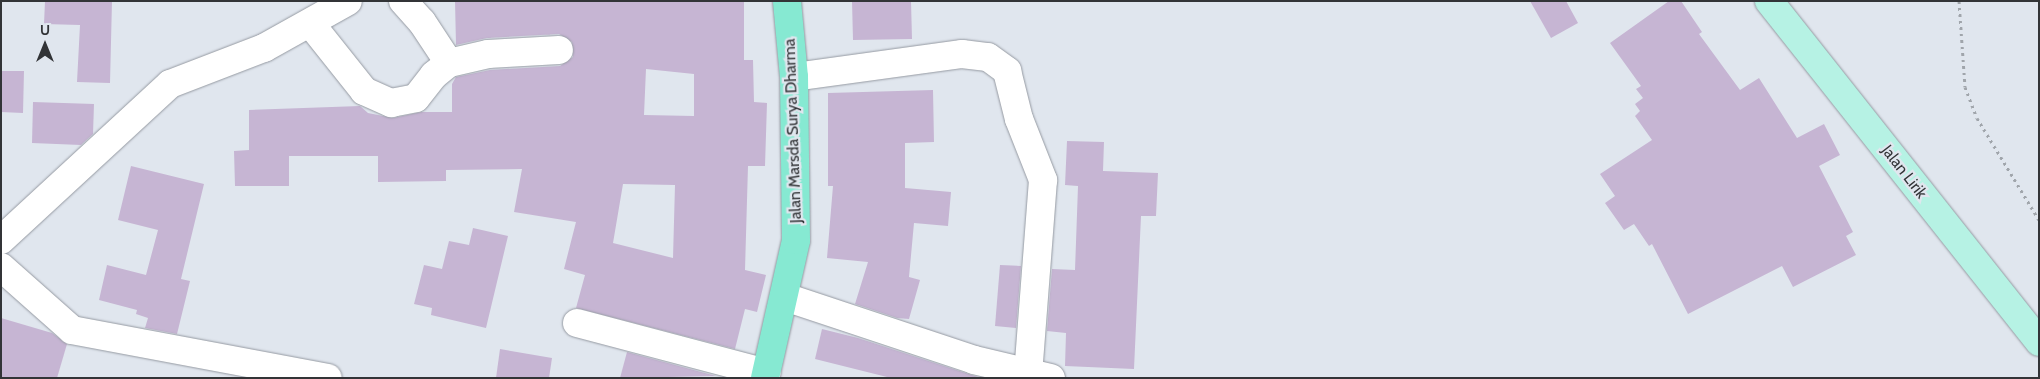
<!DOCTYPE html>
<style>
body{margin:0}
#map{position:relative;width:2040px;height:379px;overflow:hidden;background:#e0e6ee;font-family:Cabin,sans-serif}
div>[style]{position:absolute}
.building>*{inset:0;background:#c6b5d3}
.path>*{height:3px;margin-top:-1.5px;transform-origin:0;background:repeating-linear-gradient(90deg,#a0a5ab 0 2.5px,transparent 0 6.5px)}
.roads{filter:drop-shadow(0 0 1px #959aa2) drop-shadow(0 0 1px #959aa2)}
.minor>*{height:28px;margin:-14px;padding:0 14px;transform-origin:14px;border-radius:14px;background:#fff}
.major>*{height:28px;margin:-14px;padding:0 14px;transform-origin:14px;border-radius:14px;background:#b6f2e4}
.highway>*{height:28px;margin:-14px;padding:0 14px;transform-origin:14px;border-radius:14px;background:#86e9d2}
span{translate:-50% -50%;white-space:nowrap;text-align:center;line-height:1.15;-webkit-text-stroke:4.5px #e0e6ee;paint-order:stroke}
.street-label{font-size:16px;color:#323437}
.frame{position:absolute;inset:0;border:2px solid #323437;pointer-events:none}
.north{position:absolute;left:20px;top:20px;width:50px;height:50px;-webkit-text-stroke:4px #e0e6ee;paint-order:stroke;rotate:0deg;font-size:14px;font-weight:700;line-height:20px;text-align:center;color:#323437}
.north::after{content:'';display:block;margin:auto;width:18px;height:22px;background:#323437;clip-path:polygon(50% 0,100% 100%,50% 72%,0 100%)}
</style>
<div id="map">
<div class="building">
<div style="clip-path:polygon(45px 1px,112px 1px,110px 83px,77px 82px,80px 25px,44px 24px)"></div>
<div style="clip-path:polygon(evenodd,455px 1px,744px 1px,744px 60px,753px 60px,754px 102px,767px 103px,765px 166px,748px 166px,745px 270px,766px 275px,757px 312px,745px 309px,735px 349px,576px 308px,585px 275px,564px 269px,576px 222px,514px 212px,522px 169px,446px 170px,446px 181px,378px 182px,378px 156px,289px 156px,289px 186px,235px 186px,234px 151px,249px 150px,249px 110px,360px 106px,368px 113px,393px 118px,421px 112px,452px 112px,452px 84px,456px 77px,490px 70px,560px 66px,573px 57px,572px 42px,559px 34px,487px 38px,456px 45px,455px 1px,646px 69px,694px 74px,694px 116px,644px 115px,646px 69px,455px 1px,623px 184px,675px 185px,673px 258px,613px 243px,623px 184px)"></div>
<div style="clip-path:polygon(852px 1px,911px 1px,912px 39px,853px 40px)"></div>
<div style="clip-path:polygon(1530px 1px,1566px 1px,1578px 23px,1551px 38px)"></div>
<div style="clip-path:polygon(1669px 1px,1681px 1px,1702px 32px,1699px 34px,1740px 90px,1759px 78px,1797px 138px,1824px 124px,1840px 155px,1819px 166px,1853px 232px,1846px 236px,1856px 255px,1793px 287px,1782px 266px,1688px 314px,1652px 244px,1649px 246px,1634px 224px,1624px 230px,1605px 203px,1615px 196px,1600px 174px,1652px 140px,1635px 116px,1640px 111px,1635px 104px,1643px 98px,1636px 89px,1641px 86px,1610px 43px)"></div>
<div style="clip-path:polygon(1px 71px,24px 71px,23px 113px,1px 112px)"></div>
<div style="clip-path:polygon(933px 90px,934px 142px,905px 143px,905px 188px,951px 192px,948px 226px,914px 223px,909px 277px,920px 280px,909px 319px,897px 318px,855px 304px,868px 262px,827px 258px,833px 186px,828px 186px,828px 93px)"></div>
<div style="clip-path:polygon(33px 102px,94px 104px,93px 134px,81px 145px,32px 143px)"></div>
<div style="clip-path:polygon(1067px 141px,1104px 142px,1103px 171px,1158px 173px,1156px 216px,1141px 216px,1134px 369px,1065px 366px,1066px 333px,1047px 331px,1052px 269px,1075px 270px,1078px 186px,1065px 185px)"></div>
<div style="clip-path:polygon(131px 166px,204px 184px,181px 279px,190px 281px,177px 334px,145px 328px,148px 318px,136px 314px,137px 310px,99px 300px,107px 265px,146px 275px,158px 230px,118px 220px)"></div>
<div style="clip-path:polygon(473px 228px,508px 236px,486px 328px,431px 315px,432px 308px,414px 304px,424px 265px,442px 269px,449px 241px,469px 245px)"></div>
<div style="clip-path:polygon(1000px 265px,1021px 266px,1016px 328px,995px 326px)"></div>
<div style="clip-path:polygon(1px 318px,52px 333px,67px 344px,57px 378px,1px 378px)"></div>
<div style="clip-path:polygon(822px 329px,858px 338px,981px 378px,891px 378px,815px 359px)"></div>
<div style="clip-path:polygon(500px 349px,552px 358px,549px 378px,496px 378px)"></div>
<div style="clip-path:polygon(627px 352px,716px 376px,620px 378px)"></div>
</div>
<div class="path">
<div style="left:1959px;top:1px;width:86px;rotate:86deg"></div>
<div style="left:1965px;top:87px;width:33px;rotate:69deg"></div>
<div style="left:1977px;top:118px;width:119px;rotate:58.7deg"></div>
</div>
<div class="roads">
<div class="minor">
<div style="left:403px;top:1px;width:28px;rotate:48deg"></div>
<div style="left:422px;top:22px;width:49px;rotate:56.6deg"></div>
<div style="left:310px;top:23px;width:87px;rotate:51.5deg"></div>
<div style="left:364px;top:91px;width:30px;rotate:24deg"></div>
<div style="left:391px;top:103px;width:25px;rotate:-11deg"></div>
<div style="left:416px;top:98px;width:29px;rotate:-52deg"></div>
<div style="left:434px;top:75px;width:19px;rotate:-39deg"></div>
<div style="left:449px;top:63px;width:40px;rotate:-13deg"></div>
<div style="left:488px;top:54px;width:71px;rotate:-3.2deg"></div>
<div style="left:794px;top:77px;width:170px;rotate:-7.8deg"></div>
<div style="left:962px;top:54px;width:26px;rotate:7deg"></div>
<div style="left:988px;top:57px;width:24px;rotate:36deg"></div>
<div style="left:1007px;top:71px;width:49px;rotate:76deg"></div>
<div style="left:1019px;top:119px;width:66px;rotate:68.5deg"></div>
<div style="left:1043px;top:180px;width:194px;rotate:94.4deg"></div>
<div style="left:1px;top:240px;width:230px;rotate:-42.7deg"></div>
<div style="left:170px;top:84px;width:101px;rotate:-21deg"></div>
<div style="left:264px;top:48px;width:96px;rotate:-29.2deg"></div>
<div style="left:1px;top:267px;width:95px;rotate:41.6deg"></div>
<div style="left:72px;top:330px;width:260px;rotate:10.6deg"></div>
<div style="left:785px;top:297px;width:199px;rotate:18.4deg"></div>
<div style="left:974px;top:360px;width:79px;rotate:13.2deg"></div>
<div style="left:577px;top:323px;width:196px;rotate:14.8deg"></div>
</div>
<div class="major">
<div style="left:1769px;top:1px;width:435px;rotate:51.6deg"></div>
</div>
<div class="highway">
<div style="left:765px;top:378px;width:141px;rotate:-77.3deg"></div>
<div style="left:796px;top:240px;width:163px;rotate:-90.7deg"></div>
<div style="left:794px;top:77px;width:76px;rotate:-95.3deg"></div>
</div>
</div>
<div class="street-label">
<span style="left:793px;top:131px;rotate:-92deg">Jalan Marsda Surya Dharma</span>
<span style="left:1904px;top:172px;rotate:52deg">Jalan Lirik</span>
</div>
<div class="frame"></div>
<div class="north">U</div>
</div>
